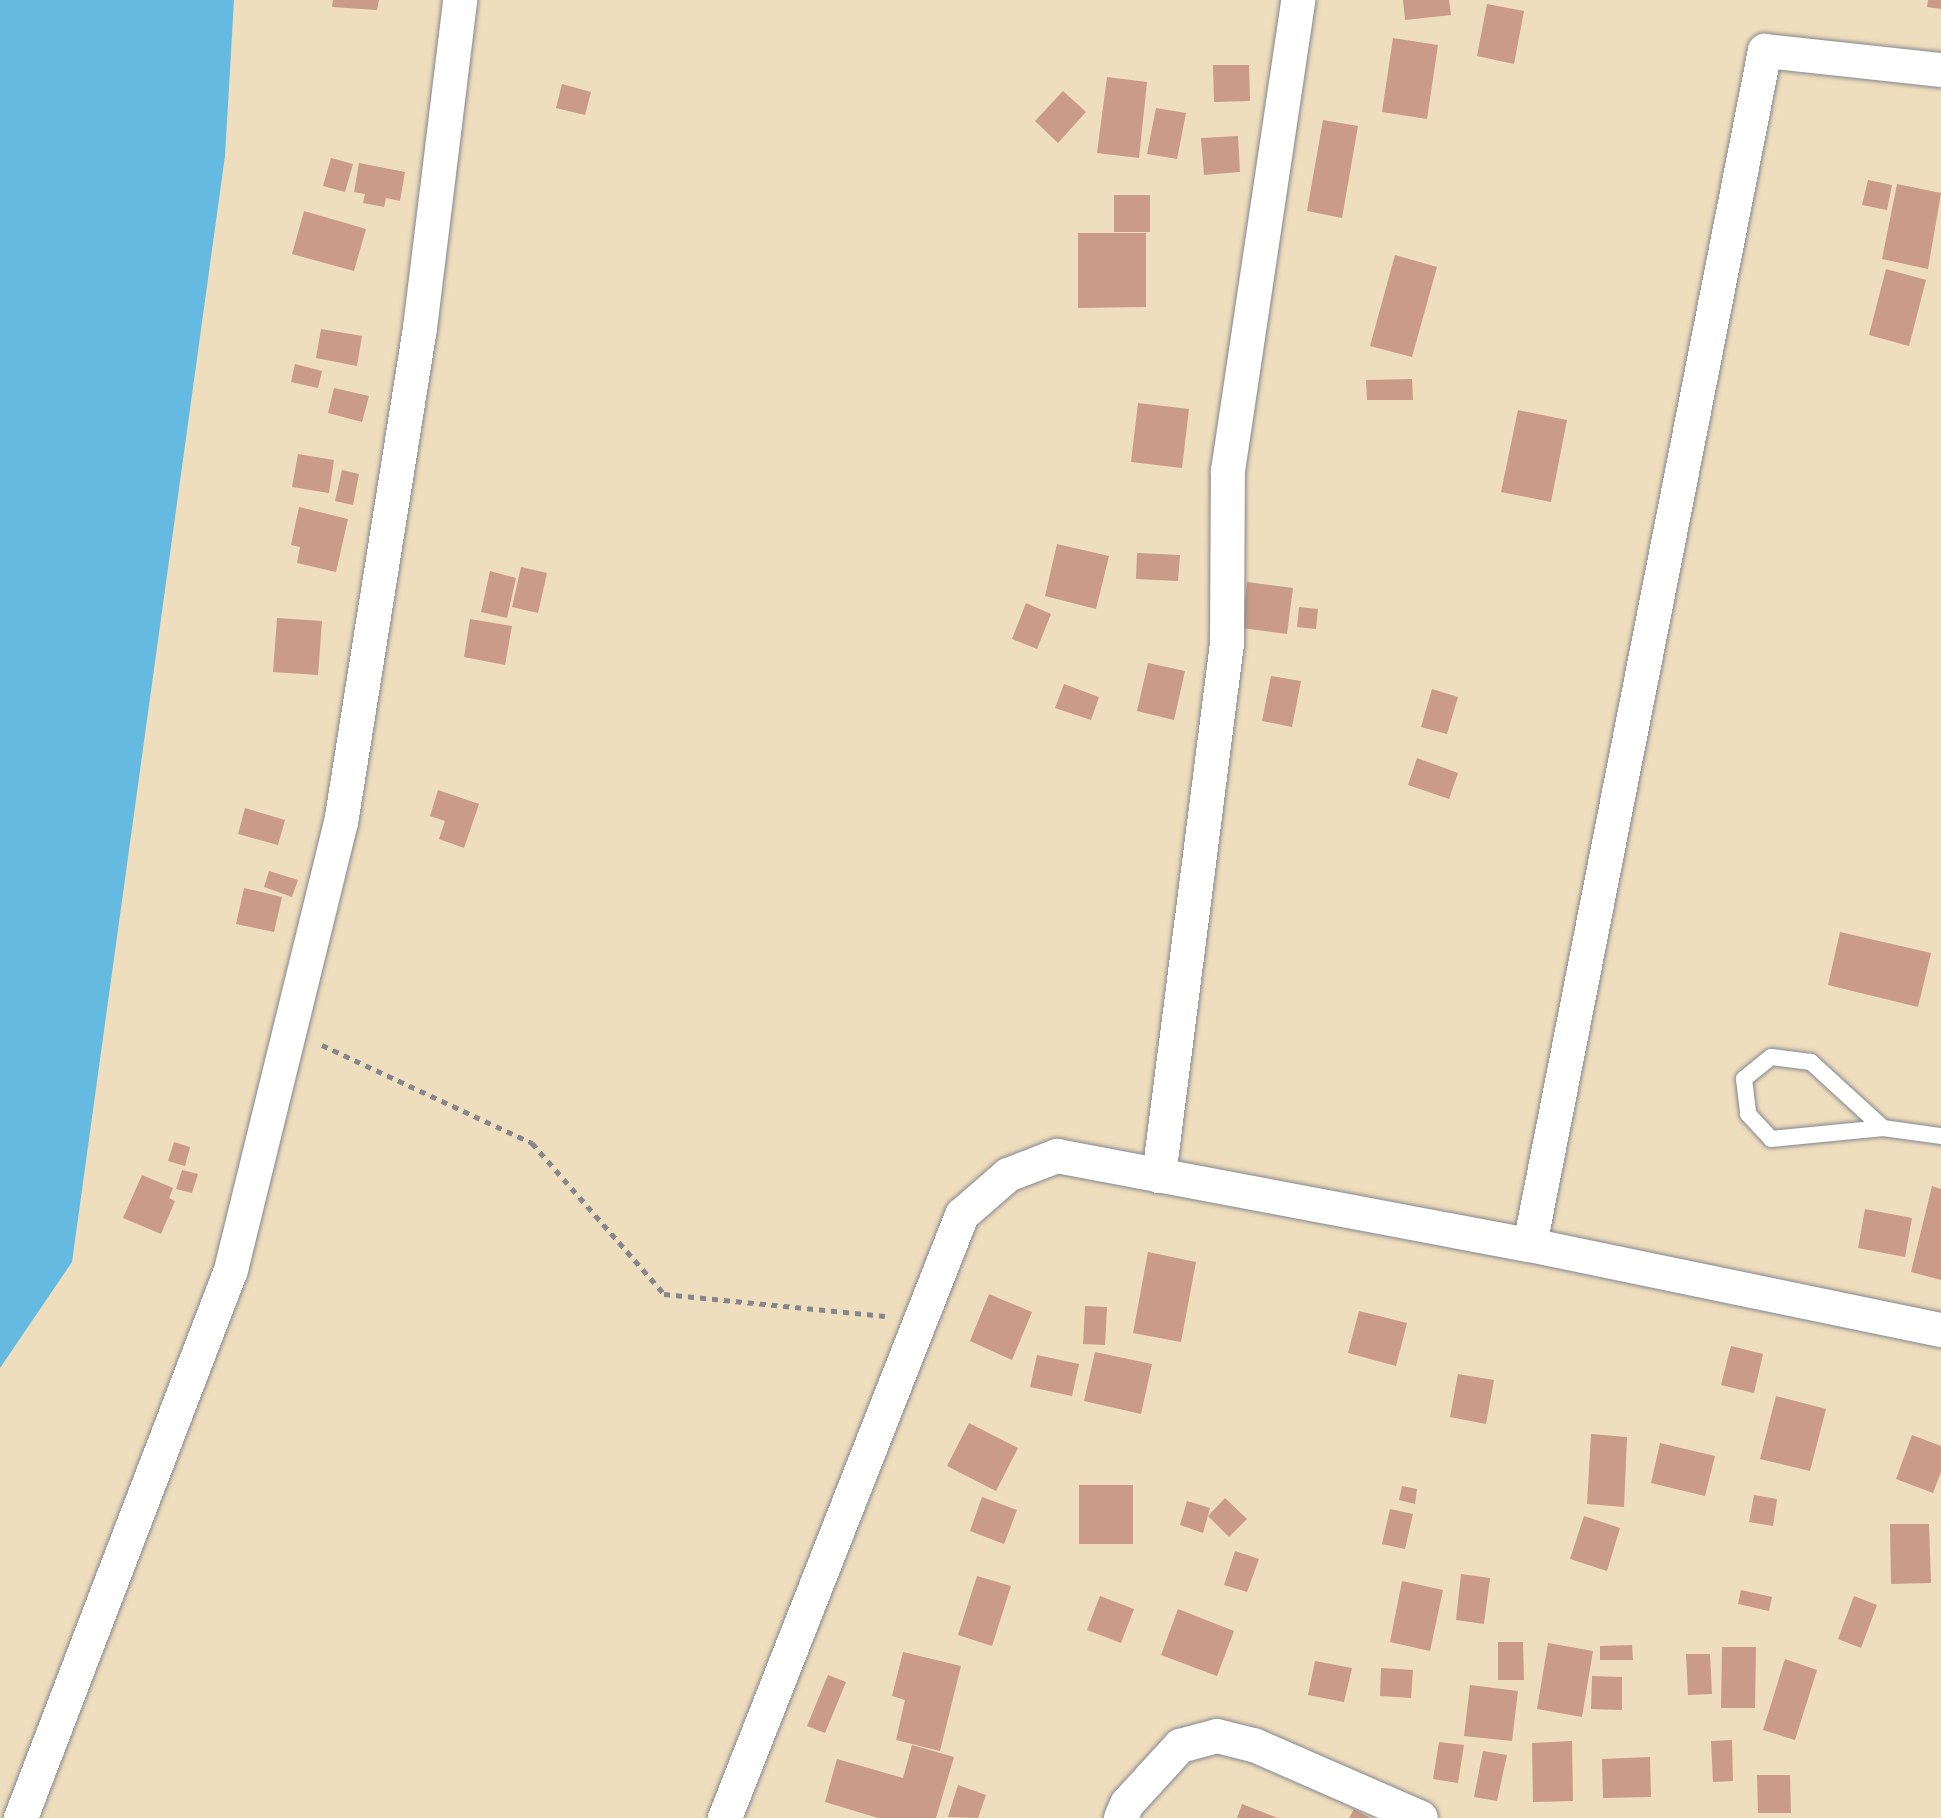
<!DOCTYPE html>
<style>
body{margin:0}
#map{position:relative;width:1941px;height:1818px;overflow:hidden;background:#efdebd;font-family:"Comic Neue",sans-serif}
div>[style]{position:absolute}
.water>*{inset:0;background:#64bae1}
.building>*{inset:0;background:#c99b88}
.path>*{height:5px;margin-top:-2.5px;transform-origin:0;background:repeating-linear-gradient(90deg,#85868e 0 6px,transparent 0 12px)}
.roads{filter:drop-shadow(0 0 2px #85868e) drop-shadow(0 0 2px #85868e)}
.lane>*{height:16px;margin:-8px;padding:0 8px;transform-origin:8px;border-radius:8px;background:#fff}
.street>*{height:34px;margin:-17px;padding:0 17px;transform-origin:17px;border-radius:17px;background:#fff}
span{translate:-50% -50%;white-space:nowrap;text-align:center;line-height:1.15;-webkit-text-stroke:6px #f7f3e8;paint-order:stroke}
</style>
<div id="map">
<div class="water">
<div style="clip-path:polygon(0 0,234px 0,225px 156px,72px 1262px,0 1368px)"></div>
</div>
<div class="building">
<div style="clip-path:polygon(333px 0,379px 0,377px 10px,332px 7px)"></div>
<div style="clip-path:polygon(1403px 0,1449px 0,1451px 15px,1405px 20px)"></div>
<div style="clip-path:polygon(1928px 0,1941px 0,1941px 9px,1927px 7px)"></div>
<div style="clip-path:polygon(1487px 4px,1524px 11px,1514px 64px,1477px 56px)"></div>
<div style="clip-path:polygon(1393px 38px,1438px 45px,1427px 119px,1382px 112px)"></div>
<div style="clip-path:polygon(1213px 65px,1249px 65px,1250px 101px,1214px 102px)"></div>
<div style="clip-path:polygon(1107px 77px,1147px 82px,1139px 158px,1097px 153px)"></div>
<div style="clip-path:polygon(562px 84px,591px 92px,585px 115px,556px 108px)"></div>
<div style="clip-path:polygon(1063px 91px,1086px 112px,1058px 143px,1035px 121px)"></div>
<div style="clip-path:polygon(1156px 108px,1186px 113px,1177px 159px,1147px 154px)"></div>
<div style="clip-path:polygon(1323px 120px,1358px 126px,1342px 218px,1307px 211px)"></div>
<div style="clip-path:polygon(1238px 136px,1240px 172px,1204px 175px,1201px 138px)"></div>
<div style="clip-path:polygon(331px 158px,353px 164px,345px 192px,323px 186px)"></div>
<div style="clip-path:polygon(359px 163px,405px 172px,400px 201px,386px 198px,384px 207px,363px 203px,365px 194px,354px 192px)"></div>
<div style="clip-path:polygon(1868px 180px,1892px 185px,1887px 210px,1862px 205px)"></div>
<div style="clip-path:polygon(1897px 184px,1941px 193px,1928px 269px,1882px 259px)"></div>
<div style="clip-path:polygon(1114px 195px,1150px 195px,1150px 232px,1114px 232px)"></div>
<div style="clip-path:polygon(304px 211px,366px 229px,354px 271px,292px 254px)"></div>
<div style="clip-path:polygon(1078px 233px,1146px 233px,1146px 307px,1078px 308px)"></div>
<div style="clip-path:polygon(1395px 255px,1437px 267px,1412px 357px,1370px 346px)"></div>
<div style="clip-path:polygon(1886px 269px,1926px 280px,1909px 346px,1869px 335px)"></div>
<div style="clip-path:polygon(321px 329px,362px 336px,357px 366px,316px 358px)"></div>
<div style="clip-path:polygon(295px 364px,322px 371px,318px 388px,291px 382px)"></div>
<div style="clip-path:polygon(1412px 379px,1413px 400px,1367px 400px,1366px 380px)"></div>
<div style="clip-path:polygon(334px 388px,369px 396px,362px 422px,328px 413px)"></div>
<div style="clip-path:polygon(1138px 403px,1189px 409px,1182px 468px,1131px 462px)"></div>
<div style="clip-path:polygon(1518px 410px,1567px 420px,1551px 502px,1501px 492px)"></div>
<div style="clip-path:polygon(298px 454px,334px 460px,329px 493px,292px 487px)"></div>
<div style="clip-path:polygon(342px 470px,359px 474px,353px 505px,335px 501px)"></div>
<div style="clip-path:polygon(299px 507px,348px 519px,336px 572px,297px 563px,300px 547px,291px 545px)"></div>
<div style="clip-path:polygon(1057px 544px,1109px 556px,1096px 609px,1045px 596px)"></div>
<div style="clip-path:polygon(1137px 553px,1180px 555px,1178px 581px,1136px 579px)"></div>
<div style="clip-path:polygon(521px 567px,547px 573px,538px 613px,512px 607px)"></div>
<div style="clip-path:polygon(490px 571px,516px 578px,507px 618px,481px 612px)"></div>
<div style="clip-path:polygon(1247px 582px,1293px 588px,1287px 634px,1242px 628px)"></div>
<div style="clip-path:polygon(1026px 603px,1051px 614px,1037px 649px,1012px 639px)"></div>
<div style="clip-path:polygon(1299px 607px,1318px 609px,1316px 629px,1297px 627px)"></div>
<div style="clip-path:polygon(277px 618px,322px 621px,318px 675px,273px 672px)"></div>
<div style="clip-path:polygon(470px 619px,512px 626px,505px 665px,464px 657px)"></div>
<div style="clip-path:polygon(1148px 663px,1185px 671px,1174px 720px,1137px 711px)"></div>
<div style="clip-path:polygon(1271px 676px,1301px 681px,1292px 727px,1262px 721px)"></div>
<div style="clip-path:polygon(1064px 684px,1099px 697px,1091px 720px,1055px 708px)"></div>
<div style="clip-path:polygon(1432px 689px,1458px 697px,1447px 734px,1421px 727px)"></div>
<div style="clip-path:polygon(1417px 758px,1458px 773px,1449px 799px,1408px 785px)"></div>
<div style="clip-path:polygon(438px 790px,479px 804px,464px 848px,439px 839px,445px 821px,430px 816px)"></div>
<div style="clip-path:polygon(245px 808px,285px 820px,278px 845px,238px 834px)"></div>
<div style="clip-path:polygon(269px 871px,298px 880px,292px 897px,264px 887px)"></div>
<div style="clip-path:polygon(244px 888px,282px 897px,274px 932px,236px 924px)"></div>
<div style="clip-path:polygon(1840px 932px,1931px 953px,1918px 1007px,1828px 985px)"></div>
<div style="clip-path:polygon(174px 1142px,190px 1147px,185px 1166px,168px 1161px)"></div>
<div style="clip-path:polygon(182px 1170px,198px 1174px,192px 1193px,176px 1189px)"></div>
<div style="clip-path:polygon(142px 1175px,173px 1188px,169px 1198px,175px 1201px,161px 1234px,123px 1218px)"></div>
<div style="clip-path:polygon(1932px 1186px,1941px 1189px,1941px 1280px,1911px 1272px)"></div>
<div style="clip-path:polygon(1865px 1209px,1912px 1218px,1905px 1257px,1858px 1248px)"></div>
<div style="clip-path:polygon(1148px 1252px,1196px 1262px,1181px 1342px,1133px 1333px)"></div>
<div style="clip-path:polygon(989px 1294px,1032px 1312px,1012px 1360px,970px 1341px)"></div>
<div style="clip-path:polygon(1085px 1306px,1107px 1307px,1105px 1345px,1083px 1344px)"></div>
<div style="clip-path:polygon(1359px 1311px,1407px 1323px,1396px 1366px,1348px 1353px)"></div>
<div style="clip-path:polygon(1731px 1346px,1763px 1354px,1754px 1393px,1721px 1385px)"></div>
<div style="clip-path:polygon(1095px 1352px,1152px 1364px,1141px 1414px,1084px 1401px)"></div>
<div style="clip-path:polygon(1037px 1355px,1079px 1364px,1072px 1396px,1030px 1387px)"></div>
<div style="clip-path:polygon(1458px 1374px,1494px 1380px,1486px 1424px,1450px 1417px)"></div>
<div style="clip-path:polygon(1776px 1396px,1826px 1409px,1810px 1471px,1760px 1459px)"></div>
<div style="clip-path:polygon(969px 1423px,1018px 1448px,996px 1491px,947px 1466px)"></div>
<div style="clip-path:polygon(1591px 1434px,1627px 1437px,1624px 1507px,1587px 1504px)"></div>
<div style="clip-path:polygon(1912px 1435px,1941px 1446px,1941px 1472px,1933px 1493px,1896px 1479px)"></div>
<div style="clip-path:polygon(1660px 1443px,1715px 1456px,1705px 1496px,1651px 1483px)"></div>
<div style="clip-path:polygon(1079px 1485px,1133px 1485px,1133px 1544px,1079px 1544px)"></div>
<div style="clip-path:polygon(1402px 1486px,1417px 1489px,1415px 1504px,1399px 1500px)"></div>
<div style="clip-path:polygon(1754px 1495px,1777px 1499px,1773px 1526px,1749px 1522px)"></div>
<div style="clip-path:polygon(982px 1497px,1017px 1510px,1004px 1544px,970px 1531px)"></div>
<div style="clip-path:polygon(1225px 1498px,1247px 1519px,1229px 1537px,1208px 1516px)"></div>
<div style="clip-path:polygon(1187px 1501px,1210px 1508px,1203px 1533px,1180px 1525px)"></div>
<div style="clip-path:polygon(1390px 1509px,1413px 1514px,1405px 1549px,1382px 1544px)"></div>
<div style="clip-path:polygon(1584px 1516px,1620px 1528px,1607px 1571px,1570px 1559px)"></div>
<div style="clip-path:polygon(1890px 1524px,1929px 1524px,1931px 1583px,1891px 1584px)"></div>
<div style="clip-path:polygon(1235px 1551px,1259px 1559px,1247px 1592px,1224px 1585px)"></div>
<div style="clip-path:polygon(1461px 1574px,1490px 1578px,1484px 1624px,1456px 1620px)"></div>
<div style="clip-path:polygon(977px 1576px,1011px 1586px,992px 1646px,958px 1635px)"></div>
<div style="clip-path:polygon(1402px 1581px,1443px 1590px,1430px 1651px,1390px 1642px)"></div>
<div style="clip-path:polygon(1741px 1590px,1772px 1597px,1769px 1611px,1738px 1604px)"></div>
<div style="clip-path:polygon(1100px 1596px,1134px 1609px,1121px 1643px,1087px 1630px)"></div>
<div style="clip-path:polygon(1854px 1596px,1877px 1605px,1861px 1648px,1838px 1639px)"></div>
<div style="clip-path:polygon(1178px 1609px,1234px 1631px,1217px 1676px,1161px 1655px)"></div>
<div style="clip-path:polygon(1498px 1642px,1523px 1642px,1524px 1680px,1498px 1680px)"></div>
<div style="clip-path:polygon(1548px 1643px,1593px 1651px,1582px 1717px,1537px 1709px)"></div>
<div style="clip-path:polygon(1632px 1645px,1633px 1660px,1600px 1660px,1600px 1646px)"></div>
<div style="clip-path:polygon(1722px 1647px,1756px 1647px,1755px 1708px,1721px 1708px)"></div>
<div style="clip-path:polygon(903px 1652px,961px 1666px,940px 1751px,896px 1740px,905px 1700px,892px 1696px)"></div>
<div style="clip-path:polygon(1686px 1654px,1710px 1654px,1712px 1694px,1688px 1695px)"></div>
<div style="clip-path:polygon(1785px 1659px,1817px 1670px,1795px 1740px,1763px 1730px)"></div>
<div style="clip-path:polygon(1315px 1661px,1352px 1668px,1344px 1702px,1308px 1695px)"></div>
<div style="clip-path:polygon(1381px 1668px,1413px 1670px,1411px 1698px,1380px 1696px)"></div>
<div style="clip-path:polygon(828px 1675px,846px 1682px,825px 1733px,807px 1726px)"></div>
<div style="clip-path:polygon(1592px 1676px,1622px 1677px,1622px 1710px,1591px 1709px)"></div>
<div style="clip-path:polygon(1470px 1685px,1518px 1691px,1512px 1741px,1464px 1736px)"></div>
<div style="clip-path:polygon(1732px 1740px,1733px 1781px,1713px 1782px,1711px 1741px)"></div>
<div style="clip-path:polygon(1572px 1741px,1573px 1801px,1533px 1802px,1532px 1743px)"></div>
<div style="clip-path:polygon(1439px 1742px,1464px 1745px,1458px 1783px,1433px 1779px)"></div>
<div style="clip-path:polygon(912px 1745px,954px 1757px,936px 1818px,878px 1818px,825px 1802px,837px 1759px,903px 1778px)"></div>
<div style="clip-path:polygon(1483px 1751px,1507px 1755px,1497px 1801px,1474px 1797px)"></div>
<div style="clip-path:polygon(1650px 1757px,1651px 1797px,1603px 1798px,1602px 1759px)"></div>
<div style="clip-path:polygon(1757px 1775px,1790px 1775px,1791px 1813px,1758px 1813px)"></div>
<div style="clip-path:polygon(958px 1785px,986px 1795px,978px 1818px,948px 1817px)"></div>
<div style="clip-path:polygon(1242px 1804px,1278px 1818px,1237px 1818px)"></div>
<div style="clip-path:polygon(1354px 1809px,1370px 1818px,1349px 1818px)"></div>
</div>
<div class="path">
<div style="left:322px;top:1045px;width:232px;rotate:25deg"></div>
<div style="left:532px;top:1143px;width:201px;rotate:48.8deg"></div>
<div style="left:664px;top:1294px;width:222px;rotate:5.7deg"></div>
</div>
<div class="roads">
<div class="lane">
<div style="left:1883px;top:1128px;width:98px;rotate:-137.5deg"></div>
<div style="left:1811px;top:1062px;width:40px;rotate:-172.9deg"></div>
<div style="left:1771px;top:1057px;width:35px;rotate:141deg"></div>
<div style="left:1744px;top:1079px;width:35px;rotate:83deg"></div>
<div style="left:1748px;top:1114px;width:34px;rotate:47deg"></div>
<div style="left:1771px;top:1139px;width:113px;rotate:-5.6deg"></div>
<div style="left:1883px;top:1128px;width:59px;rotate:7.9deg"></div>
</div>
<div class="street">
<div style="left:1159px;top:1176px;width:536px;rotate:-82.72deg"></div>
<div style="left:1227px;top:644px;width:173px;rotate:-89.7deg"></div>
<div style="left:1228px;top:471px;width:476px;rotate:-81.5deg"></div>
<div style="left:1530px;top:1245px;width:1217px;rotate:-78.87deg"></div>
<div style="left:1765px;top:51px;width:177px;rotate:6.2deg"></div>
<div style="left:21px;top:1818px;width:587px;rotate:-69.03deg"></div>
<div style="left:231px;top:1270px;width:460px;rotate:-76.2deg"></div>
<div style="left:341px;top:823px;width:501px;rotate:-80.93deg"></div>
<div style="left:420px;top:328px;width:330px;rotate:-83deg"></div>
<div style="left:725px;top:1818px;width:648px;rotate:-68.54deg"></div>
<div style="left:962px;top:1215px;width:61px;rotate:-41deg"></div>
<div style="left:1008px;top:1175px;width:53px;rotate:-21.2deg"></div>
<div style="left:1057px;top:1156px;width:481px;rotate:10.7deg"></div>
<div style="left:1530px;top:1245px;width:420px;rotate:11.7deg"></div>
<div style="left:1121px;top:1818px;width:15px;rotate:-67deg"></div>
<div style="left:1127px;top:1804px;width:79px;rotate:-47.6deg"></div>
<div style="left:1180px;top:1746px;width:38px;rotate:-15deg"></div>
<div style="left:1217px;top:1736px;width:38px;rotate:14deg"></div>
<div style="left:1254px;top:1745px;width:182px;rotate:23.6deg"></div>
</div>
</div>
</div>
